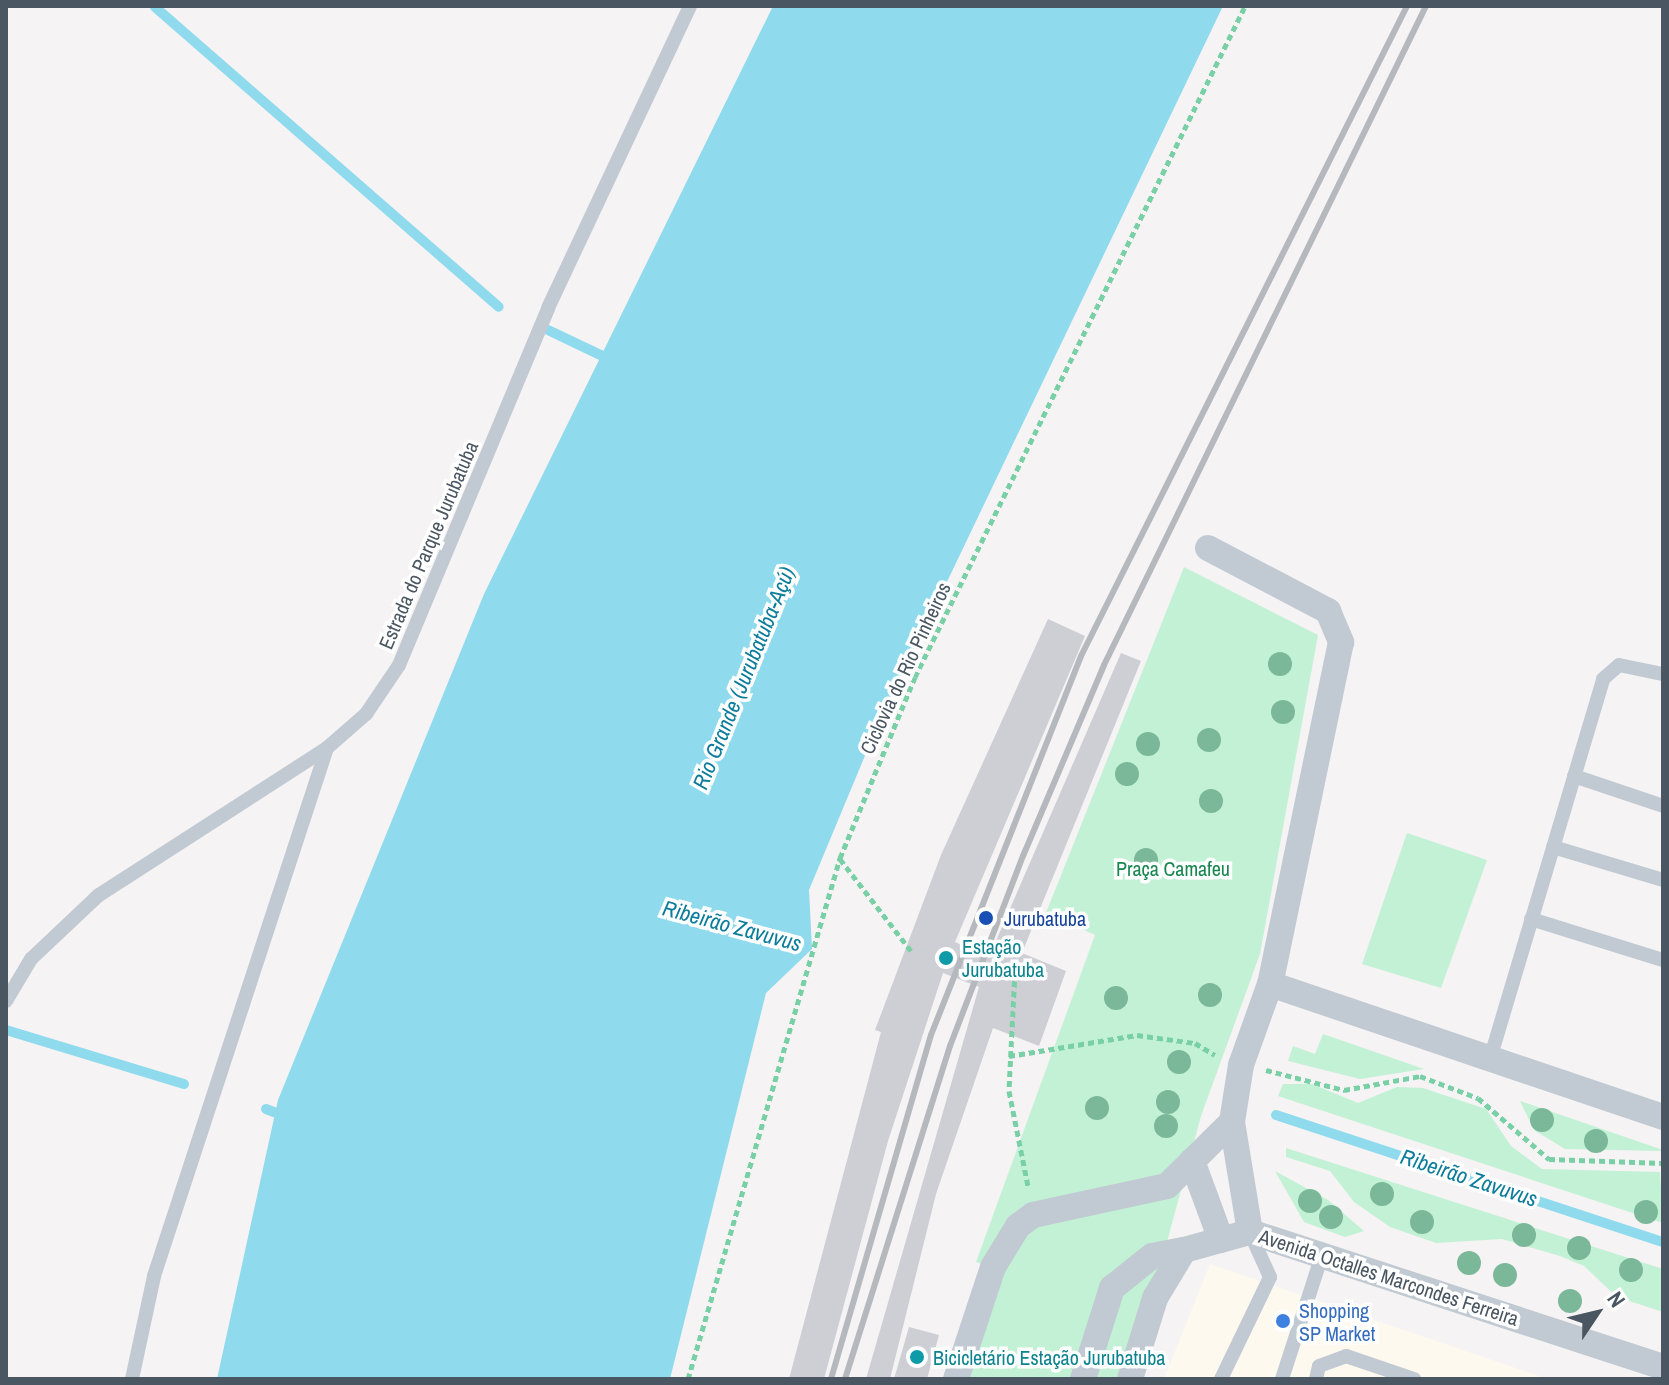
<!DOCTYPE html>
<meta charset="utf-8">
<style>
body{margin:0}
#map{position:relative;width:1669px;height:1385px;overflow:hidden;background:#f5f3f3;font-family:"Archivo Narrow",sans-serif}
div>[style]{position:absolute}
.commercial>*{inset:0;background:#fdf9ef}
.green>*{inset:0;background:#c3f1d5}
.water>*{inset:0;background:#90daee}
.stream>*{height:10px;margin:-5px;padding:0 5px;transform-origin:5px;border-radius:5px;background:#90daee}
.building>*{inset:0;background:#cdcfd5}
.path>*{height:5px;margin-top:-2.5px;transform-origin:0;background:repeating-linear-gradient(90deg,#7ad0a6 0 6px,transparent 0 10px)}
.lane>*{height:14px;margin:-7px;padding:0 7px;transform-origin:7px;border-radius:7px;background:#c1cad2}
.street>*{height:26px;margin:-13px;padding:0 13px;transform-origin:13px;border-radius:13px;background:#c1cad2}
.rail>*{height:6px;margin:-3px;padding:0 3px;transform-origin:3px;border-radius:3px;background:#b5b8bd}
.trees>*{width:24px;height:24px;margin:-12px;border-radius:50%;background:#7bb799}
.dots>*{width:22px;height:22px;translate:-50% -50%;box-sizing:border-box;border:4px solid #fff;border-radius:50%}
span{translate:-50% -50%;white-space:nowrap;text-align:center;line-height:1.15;-webkit-text-stroke:7px #fff;paint-order:stroke}
.street-label{font-size:20px;color:#4a5661}
.park-label{font-size:20px;color:#17864f}
.transit-label{font-size:20px;color:#164399}
.left{translate:0 -50%;text-align:left}
.culture-label{font-size:20px;color:#0d838f}
.shop-label{font-size:20px;color:#366cbe}
.water-label{font-size:22px;color:#0c7c9b;font-style:italic}
.frame{position:absolute;inset:0;border:8px solid #4a5661;pointer-events:none}
.north{position:absolute;left:1557px;top:1273px;width:80px;height:80px;-webkit-text-stroke:6px #fff;paint-order:stroke;rotate:55deg;font-size:22px;font-weight:700;line-height:32px;text-align:center;color:#4a5661}
.north::after{content:'';display:block;margin:auto;width:28px;height:36px;background:#4a5661;clip-path:polygon(50% 0,100% 100%,50% 72%,0 100%)}
</style>
<div id="map">
<div class="commercial">
<div style="clip-path:polygon(1210px 1264px,1548px 1379px,1164px 1379px)"></div>
</div>
<div class="green">
<div style="clip-path:polygon(1184px 567px,1318px 635px,1260px 954px,1201px 1116px,1130px 1379px,956px 1379px,992px 1267px,976px 1262px,1095px 935px,1046px 913px)"></div>
<div style="clip-path:polygon(1407px 833px,1487px 860px,1441px 988px,1362px 964px)"></div>
<div style="clip-path:polygon(1323px 1034px,1424px 1069px,1360px 1079px,1288px 1061px,1293px 1046px,1315px 1054px)"></div>
<div style="clip-path:polygon(1283px 1084px,1312px 1084px,1358px 1103px,1397px 1087px,1423px 1088px,1486px 1109px,1511px 1146px,1542px 1169px,1660px 1172px,1663px 1223px,1278px 1096px)"></div>
<div style="clip-path:polygon(1520px 1101px,1663px 1150px,1663px 1151px,1565px 1149px,1534px 1130px)"></div>
<div style="clip-path:polygon(1286px 1148px,1663px 1269px,1663px 1312px,1617px 1297px,1584px 1266px,1560px 1256px,1502px 1239px,1436px 1243px,1390px 1227px,1354px 1202px,1330px 1171px,1286px 1157px)"></div>
<div style="clip-path:polygon(1275px 1171px,1328px 1200px,1364px 1231px,1345px 1237px,1304px 1222px)"></div>
</div>
<div class="water">
<div style="clip-path:polygon(773px 6px,1223px 6px,874px 734px,809px 890px,812px 949px,766px 993px,670px 1379px,217px 1379px,278px 1100px,484px 594px)"></div>
</div>
<div class="stream">
<div style="left:155px;top:7px;width:456px;rotate:41.1deg"></div>
<div style="left:548px;top:330px;width:70px;rotate:25.5deg"></div>
<div style="left:6px;top:1030px;width:186px;rotate:16.9deg"></div>
<div style="left:266px;top:1109px;width:22px;rotate:21deg"></div>
<div style="left:1276px;top:1115px;width:407px;rotate:18.2deg"></div>
</div>
<div class="building">
<div style="clip-path:polygon(1048px 619px,1085px 636px,955px 942px,989px 957px,1121px 653px,1141px 661px,1022px 953px,1066px 971px,1039px 1046px,993px 1028px,936px 1194px,890px 1379px,866px 1379px,979px 987px,943px 973px,888px 1141px,824px 1379px,789px 1379px,881px 1032px,875px 1030px,941px 855px)"></div>
<div style="clip-path:polygon(909px 1327px,939px 1335px,927px 1379px,894px 1379px)"></div>
</div>
<div class="path">
<div style="left:840px;top:859px;width:116px;rotate:52.3deg"></div>
<div style="left:1015px;top:971px;width:120px;rotate:92.9deg"></div>
<div style="left:1009px;top:1091px;width:97px;rotate:78.7deg"></div>
<div style="left:1009px;top:1056px;width:130px;rotate:-9.3deg"></div>
<div style="left:1137px;top:1035px;width:59px;rotate:7.9deg"></div>
<div style="left:1195px;top:1043px;width:23px;rotate:31deg"></div>
<div style="left:1266px;top:1070px;width:81px;rotate:14.4deg"></div>
<div style="left:1344px;top:1090px;width:77px;rotate:-10.4deg"></div>
<div style="left:1420px;top:1076px;width:62px;rotate:20.8deg"></div>
<div style="left:1478px;top:1098px;width:94px;rotate:40.7deg"></div>
<div style="left:1549px;top:1159px;width:114px;rotate:2deg"></div>
<div style="left:688px;top:1379px;width:543px;rotate:-73.74deg"></div>
<div style="left:840px;top:858px;width:196px;rotate:-67.5deg"></div>
<div style="left:915px;top:677px;width:748px;rotate:-63.81deg"></div>
</div>
<div class="lane">
<div style="left:1574px;top:776px;width:94px;rotate:18.6deg"></div>
<div style="left:1553px;top:847px;width:115px;rotate:16.7deg"></div>
<div style="left:1531px;top:919px;width:138px;rotate:17.3deg"></div>
<div style="left:6px;top:1001px;width:49px;rotate:-59.2deg"></div>
<div style="left:31px;top:959px;width:93px;rotate:-43.3deg"></div>
<div style="left:99px;top:895px;width:271px;rotate:-32.8deg"></div>
<div style="left:327px;top:748px;width:52px;rotate:-41.1deg"></div>
<div style="left:366px;top:714px;width:59px;rotate:-56deg"></div>
<div style="left:399px;top:665px;width:387px;rotate:-67.3deg"></div>
<div style="left:548px;top:308px;width:334px;rotate:-64.8deg"></div>
<div style="left:1490px;top:1059px;width:396px;rotate:-73.4deg"></div>
<div style="left:1603px;top:679px;width:21px;rotate:-41deg"></div>
<div style="left:1619px;top:665px;width:45px;rotate:11.6deg"></div>
<div style="left:132px;top:1379px;width:105px;rotate:-77.9deg"></div>
<div style="left:154px;top:1276px;width:556px;rotate:-71.86deg"></div>
<div style="left:1221px;top:1379px;width:113px;rotate:-64.3deg"></div>
<div style="left:1270px;top:1277px;width:48px;rotate:-114.4deg"></div>
<div style="left:1282px;top:1379px;width:130px;rotate:-72.1deg"></div>
<div style="left:1316px;top:1379px;width:13px;rotate:-77deg"></div>
<div style="left:1319px;top:1366px;width:29px;rotate:-20deg"></div>
<div style="left:1346px;top:1356px;width:72px;rotate:18.7deg"></div>
</div>
<div class="street">
<div style="left:1208px;top:548px;width:136px;rotate:27.7deg"></div>
<div style="left:1328px;top:611px;width:34px;rotate:67deg"></div>
<div style="left:1341px;top:642px;width:349px;rotate:101.7deg"></div>
<div style="left:1270px;top:984px;width:86px;rotate:109.7deg"></div>
<div style="left:1241px;top:1065px;width:58px;rotate:99deg"></div>
<div style="left:1232px;top:1122px;width:111px;rotate:80.7deg"></div>
<div style="left:1270px;top:984px;width:415px;rotate:18.7deg"></div>
<div style="left:1192px;top:1161px;width:84px;rotate:69.8deg"></div>
<div style="left:1250px;top:1232px;width:435px;rotate:18.1deg"></div>
<div style="left:956px;top:1379px;width:118px;rotate:-71.7deg"></div>
<div style="left:993px;top:1267px;width:48px;rotate:-58.6deg"></div>
<div style="left:1018px;top:1226px;width:19px;rotate:-36deg"></div>
<div style="left:1033px;top:1215px;width:137px;rotate:-12.2deg"></div>
<div style="left:1167px;top:1186px;width:91px;rotate:-44.6deg"></div>
<div style="left:1083px;top:1379px;width:96px;rotate:-72.3deg"></div>
<div style="left:1112px;top:1288px;width:51px;rotate:-38.7deg"></div>
<div style="left:1152px;top:1256px;width:33px;rotate:-11deg"></div>
<div style="left:1130px;top:1379px;width:85px;rotate:-72.8deg"></div>
<div style="left:1155px;top:1298px;width:56px;rotate:-58.9deg"></div>
<div style="left:1184px;top:1250px;width:68px;rotate:-15.3deg"></div>
</div>
<div class="rail">
<div style="left:831px;top:1379px;width:358px;rotate:-73.8deg"></div>
<div style="left:931px;top:1035px;width:408px;rotate:-68.4deg"></div>
<div style="left:1081px;top:656px;width:727px;rotate:-63.36deg"></div>
<div style="left:845px;top:1379px;width:349px;rotate:-72.5deg"></div>
<div style="left:950px;top:1046px;width:204px;rotate:-69deg"></div>
<div style="left:1023px;top:856px;width:207px;rotate:-67deg"></div>
<div style="left:1104px;top:665px;width:733px;rotate:-63.96deg"></div>
</div>
<div class="trees">
<div style="left:1280px;top:664px"></div>
<div style="left:1283px;top:712px"></div>
<div style="left:1209px;top:740px"></div>
<div style="left:1148px;top:744px"></div>
<div style="left:1127px;top:774px"></div>
<div style="left:1211px;top:801px"></div>
<div style="left:1146px;top:860px"></div>
<div style="left:1210px;top:995px"></div>
<div style="left:1116px;top:998px"></div>
<div style="left:1179px;top:1062px"></div>
<div style="left:1168px;top:1102px"></div>
<div style="left:1097px;top:1108px"></div>
<div style="left:1542px;top:1120px"></div>
<div style="left:1166px;top:1126px"></div>
<div style="left:1596px;top:1141px"></div>
<div style="left:1382px;top:1194px"></div>
<div style="left:1310px;top:1201px"></div>
<div style="left:1646px;top:1212px"></div>
<div style="left:1331px;top:1217px"></div>
<div style="left:1422px;top:1222px"></div>
<div style="left:1524px;top:1235px"></div>
<div style="left:1579px;top:1248px"></div>
<div style="left:1469px;top:1263px"></div>
<div style="left:1631px;top:1270px"></div>
<div style="left:1505px;top:1275px"></div>
<div style="left:1570px;top:1301px"></div>
</div>
<div class="dots">
<div style="left:986px;top:918px;background:#1a4fb4"></div>
<div style="left:946px;top:958px;background:#0f9aa8"></div>
<div style="left:1283px;top:1321px;background:#3f7fe0"></div>
<div style="left:917px;top:1357px;background:#0f9aa8"></div>
</div>
<div class="street-label">
<span style="left:428px;top:545px;rotate:-67deg">Estrada do Parque Jurubatuba</span>
<span style="left:905px;top:668px;rotate:-65deg">Ciclovia do Rio Pinheiros</span>
<span style="left:1389px;top:1277px;rotate:18deg">Avenida Octalles Marcondes Ferreira</span>
</div>
<div class="park-label">
<span style="left:1173px;top:868px">Praça Camafeu</span>
</div>
<div class="transit-label">
<span class="left" style="left:1004px;top:918px">Jurubatuba</span>
</div>
<div class="culture-label">
<span class="left" style="left:962px;top:958px">Estação<br>Jurubatuba</span>
<span class="left" style="left:933px;top:1357px">Bicicletário Estação Jurubatuba</span>
</div>
<div class="shop-label">
<span class="left" style="left:1299px;top:1322px">Shopping<br>SP Market</span>
</div>
<div class="water-label">
<span style="left:744px;top:678px;rotate:-68deg">Rio Grande (Jurubatuba-Açú)</span>
<span style="left:732px;top:926px;rotate:15deg">Ribeirão Zavuvus</span>
<span style="left:1469px;top:1178px;rotate:18deg">Ribeirão Zavuvus</span>
</div>
<div class="frame"></div>
<div class="north">N</div>
</div>
